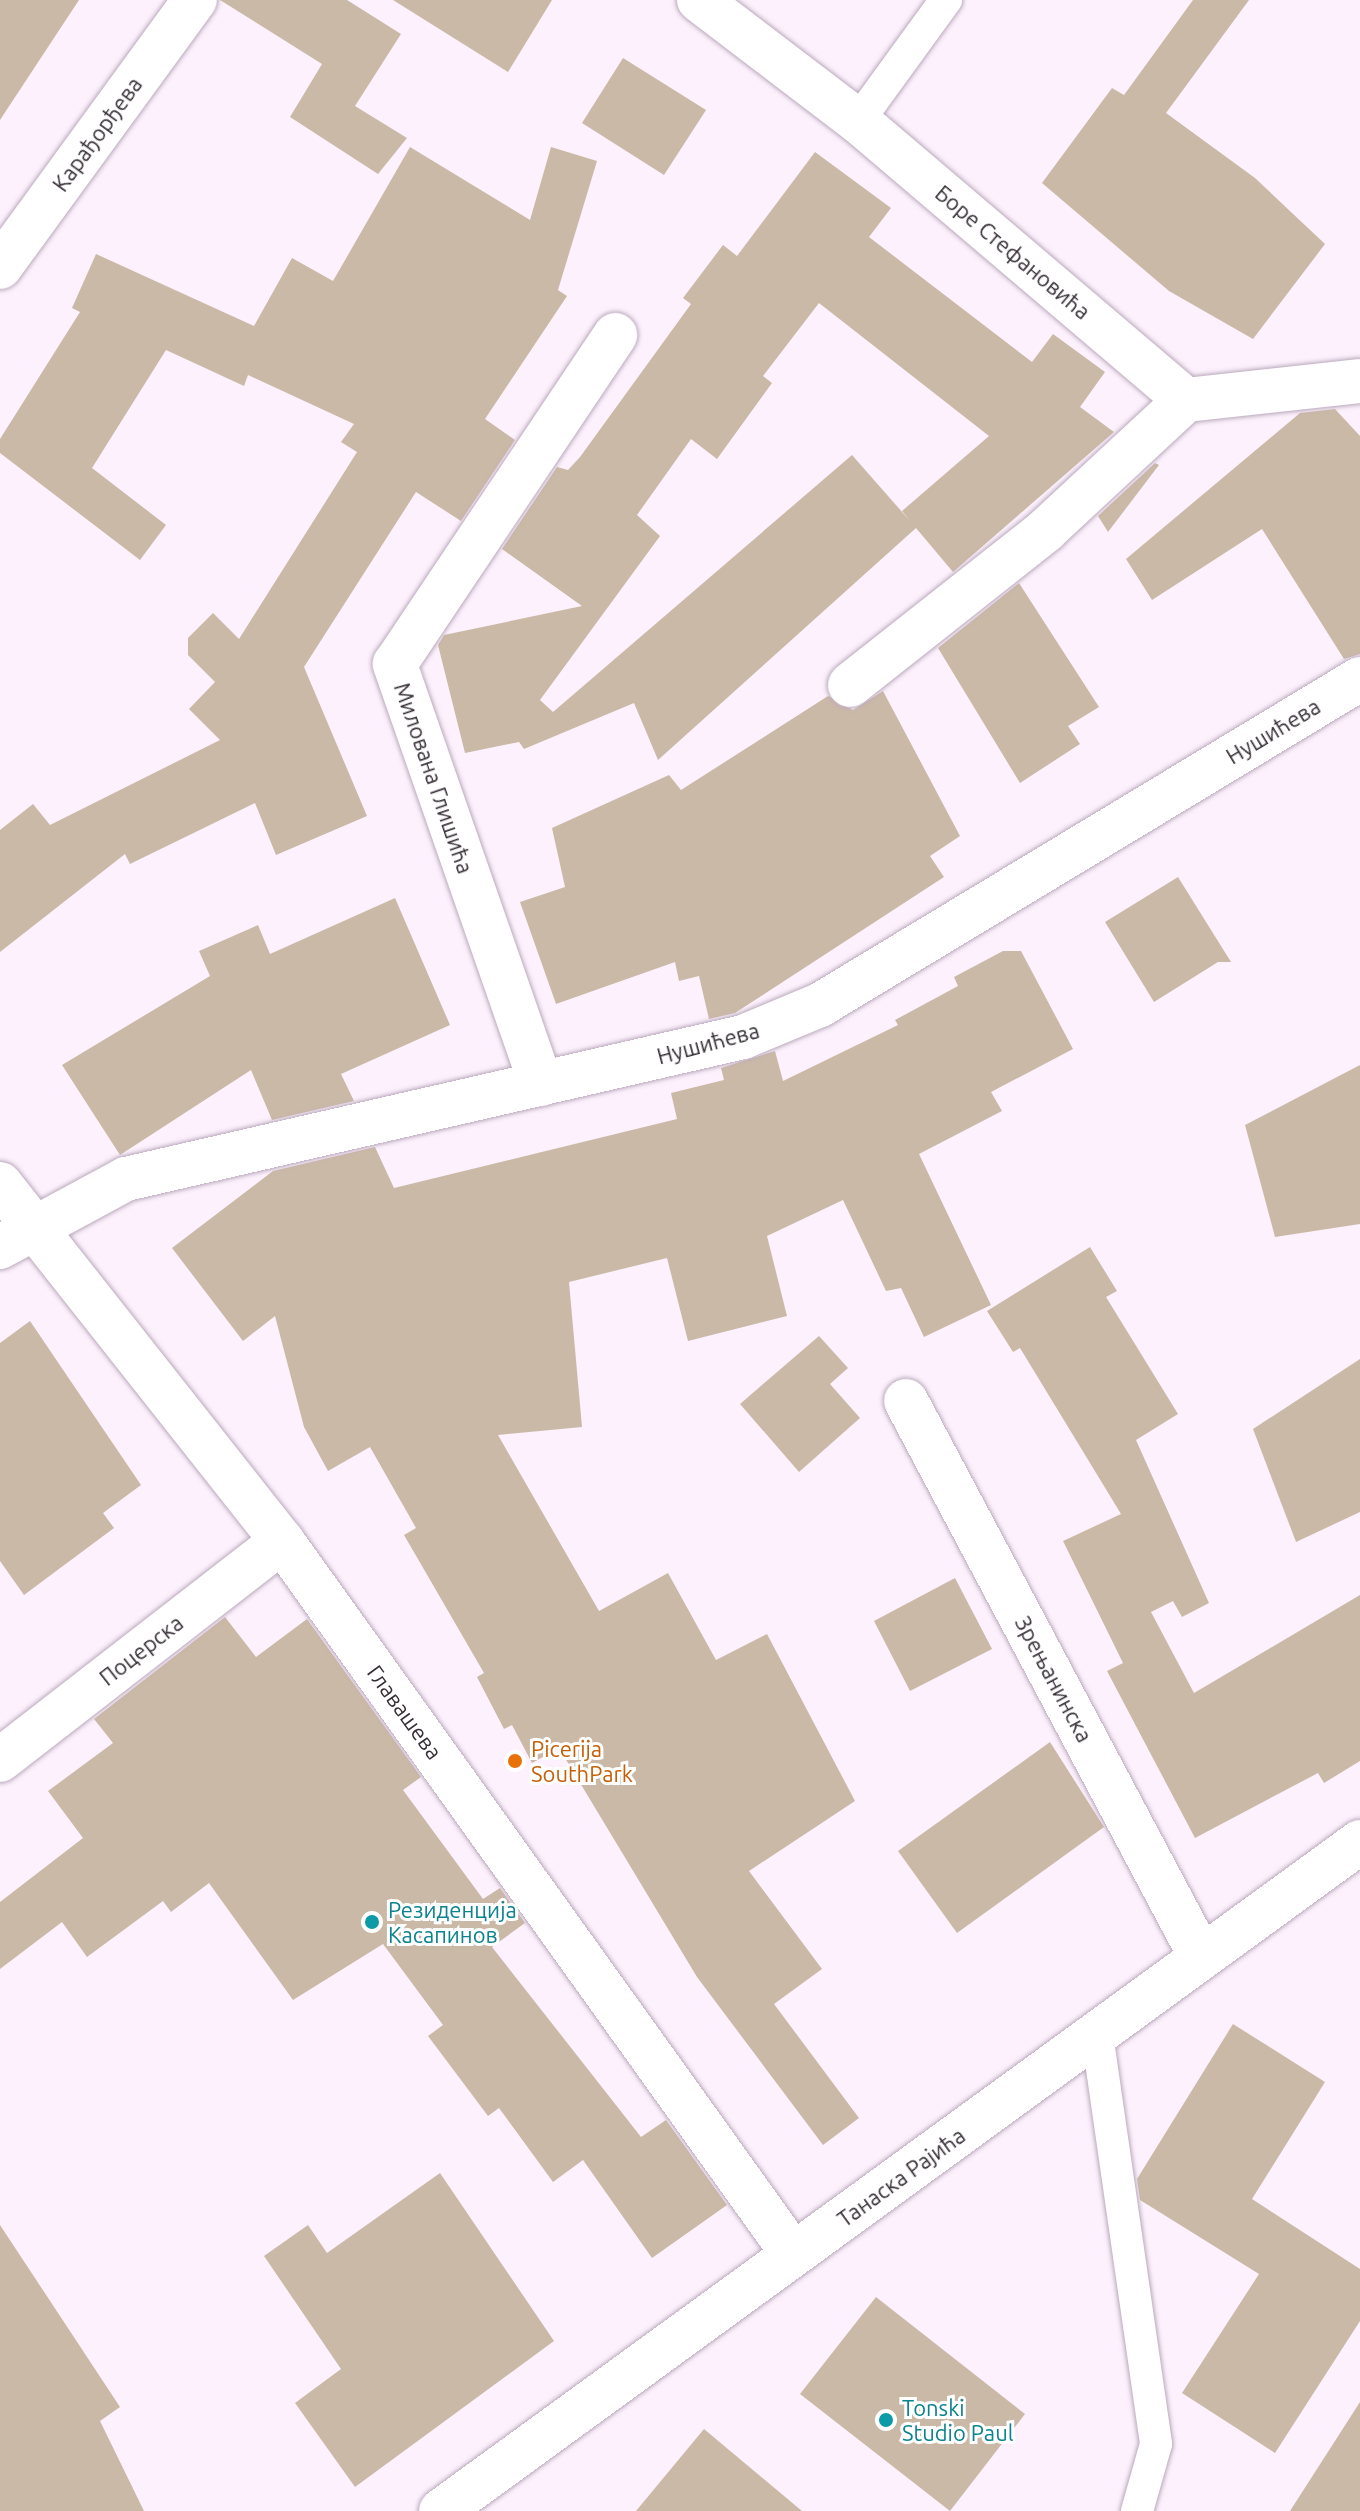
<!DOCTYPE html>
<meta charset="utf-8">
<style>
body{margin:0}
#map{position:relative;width:1360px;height:2511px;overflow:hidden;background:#fcf1fd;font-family:Ubuntu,sans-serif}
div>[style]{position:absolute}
.building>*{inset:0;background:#cbb9a7}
.roads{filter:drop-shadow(0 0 2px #bba9bc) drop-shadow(0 0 2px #bba9bc)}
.lane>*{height:32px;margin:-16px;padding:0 16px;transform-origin:16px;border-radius:16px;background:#fff}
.street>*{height:44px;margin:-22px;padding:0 22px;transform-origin:22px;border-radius:22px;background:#fff}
.secondary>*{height:44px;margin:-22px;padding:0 22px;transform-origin:22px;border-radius:22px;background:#fff}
.dots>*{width:22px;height:22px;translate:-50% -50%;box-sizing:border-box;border:4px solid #fff;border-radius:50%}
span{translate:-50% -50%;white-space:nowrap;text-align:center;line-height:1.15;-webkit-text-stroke:6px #fff;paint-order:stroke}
.street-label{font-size:22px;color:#362f36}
.food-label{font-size:22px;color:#c56008}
.left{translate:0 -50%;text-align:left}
.culture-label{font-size:22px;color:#0d838f}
</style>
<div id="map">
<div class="building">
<div style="clip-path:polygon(0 0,79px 0,0 120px)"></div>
<div style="clip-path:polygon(220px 0,347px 0,401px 34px,355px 106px,407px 138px,378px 174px,290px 117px,322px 64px)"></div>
<div style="clip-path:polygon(393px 0,552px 0,508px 72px)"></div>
<div style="clip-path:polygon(1193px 0,1249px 0,1166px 113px,1255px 178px,1325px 244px,1253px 339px,1169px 291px,1042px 183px,1112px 88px,1124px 95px)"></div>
<div style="clip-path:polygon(623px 58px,706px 110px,664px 175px,582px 123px)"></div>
<div style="clip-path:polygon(410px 147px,530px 220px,551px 147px,597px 161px,558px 290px,567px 296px,485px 419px,515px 440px,461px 521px,416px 492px,304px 667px,367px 816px,276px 855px,255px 803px,130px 864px,125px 854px,0 952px,0 830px,33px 804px,50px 825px,220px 740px,189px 709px,215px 682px,188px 655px,188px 638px,213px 613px,239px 639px,357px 452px,341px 442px,354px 424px,248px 375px,244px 386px,166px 350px,92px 468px,166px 525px,140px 560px,0 453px,0 439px,80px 312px,72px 308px,96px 254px,254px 326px,292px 258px,333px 281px)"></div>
<div style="clip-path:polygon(evenodd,815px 152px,891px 208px,869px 237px,1032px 362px,1053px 334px,1105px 372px,1080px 407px,1114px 432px,953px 572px,916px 528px,658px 760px,634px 703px,524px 749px,519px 742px,465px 753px,438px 645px,444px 635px,582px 606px,502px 549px,557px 467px,568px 470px,580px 457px,691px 304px,683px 298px,723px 245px,737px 256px,815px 152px,819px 303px,989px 436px,902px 511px,910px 521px,852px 455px,553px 712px,540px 700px,660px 536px,637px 515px,691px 439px,717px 459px,772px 383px,763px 376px,819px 303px)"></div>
<div style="clip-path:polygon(1335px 409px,1360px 436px,1360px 654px,1344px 659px,1262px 529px,1152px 600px,1126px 559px,1300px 413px)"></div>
<div style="clip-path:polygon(1155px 463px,1159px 465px,1108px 532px,1098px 516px)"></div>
<div style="clip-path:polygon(1019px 583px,1099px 707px,1068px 726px,1080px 744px,1020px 783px,938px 648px)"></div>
<div style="clip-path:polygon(883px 691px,960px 836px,930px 856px,944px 877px,735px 1013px,709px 1019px,699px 976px,679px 981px,675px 962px,556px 1004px,520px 902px,565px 887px,552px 828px,669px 775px,681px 790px,828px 696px,853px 710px)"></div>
<div style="clip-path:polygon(1178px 877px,1231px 962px,1218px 962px,1154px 1002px,1105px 922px)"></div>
<div style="clip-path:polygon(395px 898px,450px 1025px,341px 1074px,354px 1101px,272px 1120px,251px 1070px,120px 1155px,62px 1065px,210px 976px,199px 951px,258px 925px,270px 954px)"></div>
<div style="clip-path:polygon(1003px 951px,1021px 951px,1073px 1049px,991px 1092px,1002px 1111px,919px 1154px,991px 1305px,924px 1337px,901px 1288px,886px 1291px,843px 1200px,767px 1236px,787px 1316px,688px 1341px,667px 1258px,569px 1282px,582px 1427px,498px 1435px,599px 1611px,668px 1573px,716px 1660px,767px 1634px,855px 1801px,749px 1871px,822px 1969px,774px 2004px,859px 2118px,823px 2145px,697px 1977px,559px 1748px,532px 1763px,512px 1725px,504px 1729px,477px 1677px,484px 1673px,404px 1535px,416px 1528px,370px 1447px,328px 1471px,304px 1427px,275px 1316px,243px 1341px,172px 1248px,273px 1171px,375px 1147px,394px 1188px,677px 1119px,671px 1093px,724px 1080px,721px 1068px,775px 1051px,783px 1081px,898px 1025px,895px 1020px,958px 986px,954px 977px)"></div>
<div style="clip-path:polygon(1360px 1065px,1360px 1224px,1275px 1237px,1245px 1125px)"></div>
<div style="clip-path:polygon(1090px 1247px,1117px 1291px,1106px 1297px,1178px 1414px,1136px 1440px,1209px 1603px,1182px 1617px,1173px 1601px,1151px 1612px,1194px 1693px,1360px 1595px,1360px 1761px,1324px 1783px,1318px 1773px,1195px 1838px,1107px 1671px,1123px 1663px,1063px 1541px,1121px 1514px,1020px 1348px,1013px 1352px,987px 1311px)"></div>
<div style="clip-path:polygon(30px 1321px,141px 1485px,103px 1513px,114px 1528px,24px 1595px,0 1561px,0 1343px)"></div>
<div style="clip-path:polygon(819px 1336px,848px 1368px,830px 1384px,860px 1418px,799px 1472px,740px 1404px)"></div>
<div style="clip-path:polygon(1360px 1359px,1360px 1512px,1296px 1542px,1253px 1429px)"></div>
<div style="clip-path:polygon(955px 1578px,992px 1649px,910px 1691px,874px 1621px)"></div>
<div style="clip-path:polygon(225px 1617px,256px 1657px,307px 1619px,421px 1777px,403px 1790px,483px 1899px,500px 1888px,525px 1923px,492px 1947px,641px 2137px,666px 2120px,727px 2205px,652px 2258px,583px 2160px,553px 2182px,499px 2108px,488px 2116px,428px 2036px,443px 2025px,383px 1944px,293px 2000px,209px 1883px,171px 1912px,163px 1901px,87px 1957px,62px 1922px,0 1969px,0 1902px,83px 1838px,48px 1791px,113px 1743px,94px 1719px)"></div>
<div style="clip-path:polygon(1050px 1742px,1104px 1827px,957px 1933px,898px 1851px)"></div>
<div style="clip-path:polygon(1233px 2024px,1325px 2082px,1252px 2199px,1360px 2269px,1360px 2321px,1275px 2453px,1182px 2393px,1259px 2274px,1140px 2200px,1137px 2179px)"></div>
<div style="clip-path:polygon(440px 2173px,554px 2341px,355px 2487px,295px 2403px,341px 2369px,264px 2256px,308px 2225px,327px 2253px)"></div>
<div style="clip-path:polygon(0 2225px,120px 2407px,100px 2421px,144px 2511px,0 2511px)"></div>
<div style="clip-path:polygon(876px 2297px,1025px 2414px,950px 2511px,800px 2394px)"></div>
<div style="clip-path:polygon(1360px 2402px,1360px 2511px,1290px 2511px)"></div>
<div style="clip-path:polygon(704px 2429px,802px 2511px,636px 2511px)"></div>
</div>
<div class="roads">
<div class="lane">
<div style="left:858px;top:121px;width:150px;rotate:-54deg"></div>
<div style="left:1097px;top:2034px;width:414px;rotate:81.8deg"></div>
<div style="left:1156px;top:2444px;width:70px;rotate:105.8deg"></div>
</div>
<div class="street">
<div style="left:699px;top:0;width:200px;rotate:37.3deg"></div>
<div style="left:858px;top:121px;width:431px;rotate:40.4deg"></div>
<div style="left:1186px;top:400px;width:175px;rotate:-6.2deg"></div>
<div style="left:850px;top:685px;width:250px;rotate:-38.3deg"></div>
<div style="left:1046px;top:530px;width:191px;rotate:-42.9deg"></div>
<div style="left:541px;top:1084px;width:445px;rotate:-109.2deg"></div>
<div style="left:395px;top:664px;width:396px;rotate:-56.2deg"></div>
<div style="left:0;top:1184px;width:455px;rotate:51.7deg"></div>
<div style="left:282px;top:1541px;width:877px;rotate:54.37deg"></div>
<div style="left:0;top:1247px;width:143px;rotate:-28.4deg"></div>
<div style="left:126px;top:1179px;width:633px;rotate:-12.96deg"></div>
<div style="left:743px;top:1037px;width:83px;rotate:-22.6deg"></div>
<div style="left:820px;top:1005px;width:631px;rotate:-31.12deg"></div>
<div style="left:906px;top:1401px;width:629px;rotate:62.05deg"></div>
<div style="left:0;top:1760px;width:357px;rotate:-37.8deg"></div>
<div style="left:441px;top:2511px;width:1137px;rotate:-36.05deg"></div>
</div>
<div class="secondary">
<div style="left:0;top:267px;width:331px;rotate:-53.9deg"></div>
</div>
</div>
<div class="dots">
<div style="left:515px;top:1761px;background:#e8710a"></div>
<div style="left:372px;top:1922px;background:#0f9aa8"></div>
<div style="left:886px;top:2420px;background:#0f9aa8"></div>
</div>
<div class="street-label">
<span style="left:97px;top:134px;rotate:-54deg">Карађорђева</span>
<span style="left:1013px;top:252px;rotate:40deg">Боре Стефановића</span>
<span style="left:1273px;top:731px;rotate:-31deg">Нушићева</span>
<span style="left:434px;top:778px;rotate:71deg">Милована Глишића</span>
<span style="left:708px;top:1043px;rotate:-15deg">Нушићева</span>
<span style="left:141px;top:1650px;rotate:-38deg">Поцерска</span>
<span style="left:1054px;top:1679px;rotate:62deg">Зрењанинска</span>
<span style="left:405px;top:1712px;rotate:54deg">Главашева</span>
<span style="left:901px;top:2177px;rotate:-36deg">Танаска Рајића</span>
</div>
<div class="food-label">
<span class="left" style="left:531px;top:1761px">Picerija<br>SouthPark</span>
</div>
<div class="culture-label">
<span class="left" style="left:388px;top:1922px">Резиденција<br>Касапинов</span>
<span class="left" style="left:902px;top:2420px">Tonski<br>Studio Paul</span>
</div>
</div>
